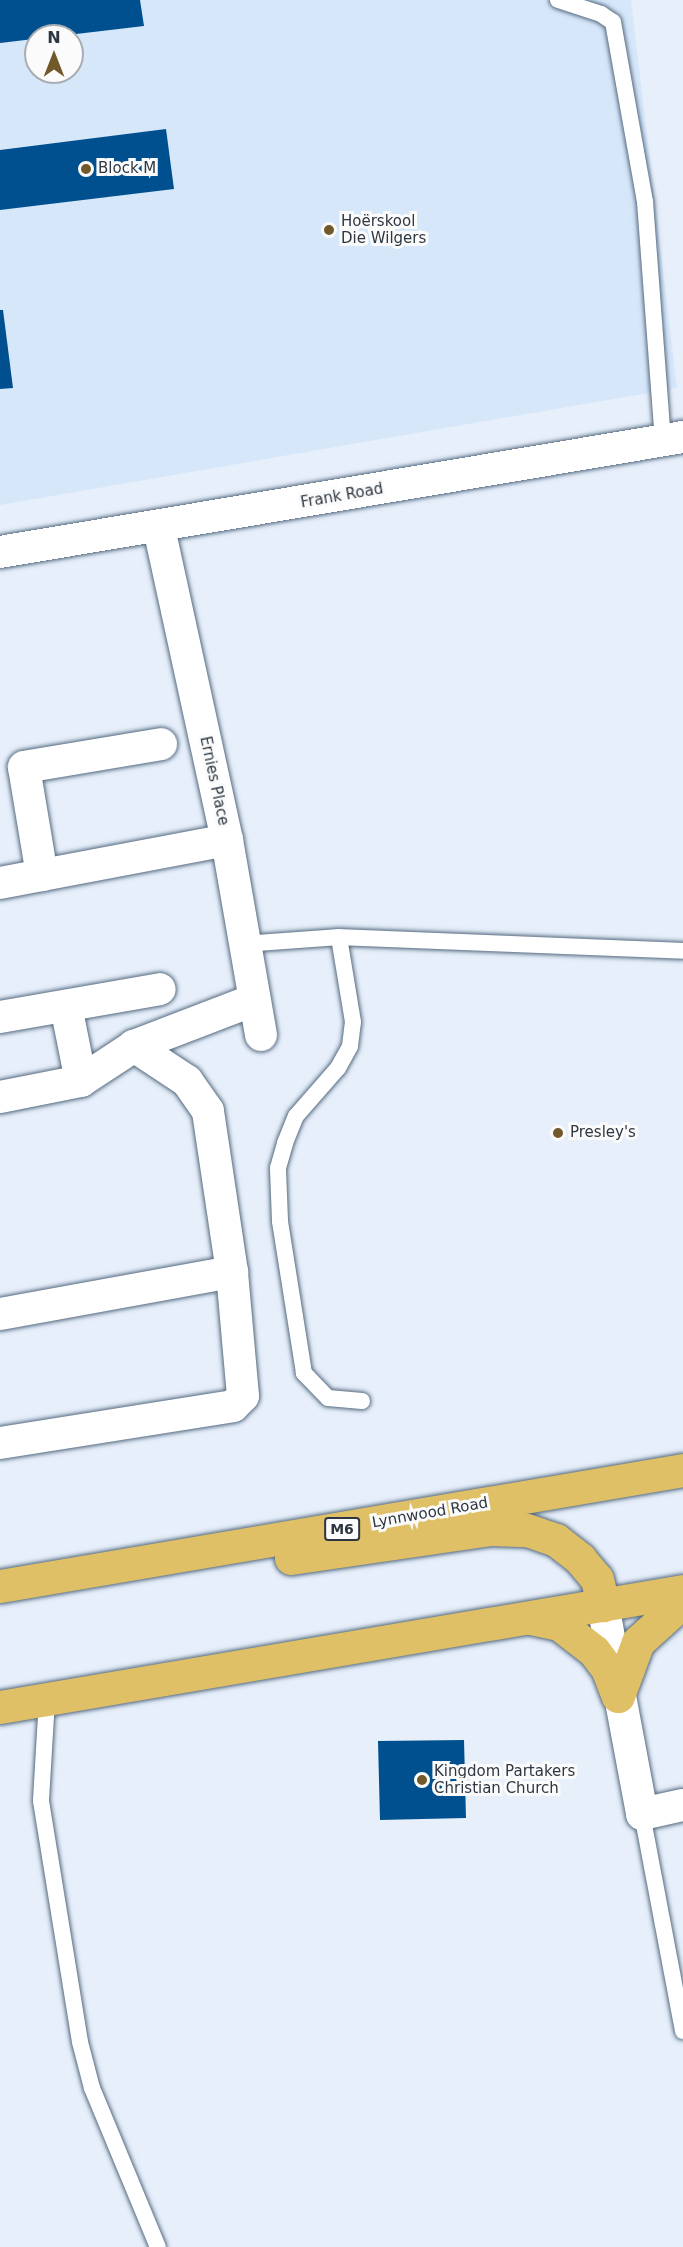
<!DOCTYPE html>
<meta charset="utf-8">
<style>
body{margin:0}
#map{position:relative;width:683px;height:2247px;overflow:hidden;background:#e6effa;font-family:"DejaVu Sans",sans-serif}
div>[style]{position:absolute}
.built>*{inset:0;background:#d6e7fa}
.building>*{inset:0;background:#005090}
.roads{filter:drop-shadow(0 0 2px #556a80) drop-shadow(0 0 2px #556a80)}
.service>*{height:16px;margin:-8px;padding:0 8px;transform-origin:8px;border-radius:8px;background:#fff}
.minor>*{height:32px;margin:-16px;padding:0 16px;transform-origin:16px;border-radius:16px;background:#fff}
.primary>*{height:33px;margin:-16.5px;padding:0 16.5px;transform-origin:16.5px;border-radius:16.5px;background:#e0c066}
.dots>*{width:16px;height:16px;translate:-50% -50%;box-sizing:border-box;border:3px solid #fbfbfb;border-radius:50%}
span{translate:-50% -50%;white-space:nowrap;text-align:center;line-height:1.15;-webkit-text-stroke:6px #fbfbfb;paint-order:stroke}
.shield-label span{padding:2px 4px;background:#fbfbfb;border:2px solid;border-radius:4px;-webkit-text-stroke-width:0}
.shield-label{font-size:14px;color:#2e3741;font-weight:700}
.poi-label{font-size:15px;color:#2e3741}
.left{translate:0 -50%;text-align:left}
.street-label{font-size:15px;color:#2e3741}
.north{position:absolute;left:24px;top:24px;width:60px;height:60px;box-sizing:border-box;background:#fbfbfb;border:2px solid #a9adb1;border-radius:50%;rotate:0deg;font-size:16px;font-weight:700;line-height:24px;text-align:center;color:#2e3741}
.north::after{content:'';display:block;margin:auto;width:21px;height:27px;background:#71592a;clip-path:polygon(50% 0,100% 100%,50% 72%,0 100%)}
</style>
<div id="map">
<div class="built">
<div style="clip-path:polygon(evenodd,0 0,631px 0,677px 388px,0 505px,0 0,36px 36px,72px 36px,72px 72px,36px 72px,36px 36px)"></div>
</div>
<div class="building">
<div style="clip-path:polygon(0 0,140px 0,144px 26px,0 43px)"></div>
<div style="clip-path:polygon(166px 129px,174px 189px,0 210px,0 150px)"></div>
<div style="clip-path:polygon(0 310px,3px 310px,13px 388px,0 389px)"></div>
<div style="clip-path:polygon(464px 1740px,466px 1818px,380px 1820px,378px 1741px)"></div>
</div>
<div class="roads">
<div class="service">
<div style="left:558px;top:0;width:45px;rotate:18deg"></div>
<div style="left:601px;top:14px;width:14px;rotate:34deg"></div>
<div style="left:613px;top:22px;width:183px;rotate:79.9deg"></div>
<div style="left:645px;top:202px;width:239px;rotate:85.7deg"></div>
<div style="left:244px;top:944px;width:95px;rotate:-4.2deg"></div>
<div style="left:362px;top:1401px;width:34px;rotate:-175deg"></div>
<div style="left:328px;top:1398px;width:35px;rotate:-134deg"></div>
<div style="left:304px;top:1373px;width:154px;rotate:-99deg"></div>
<div style="left:280px;top:1221px;width:53px;rotate:-92.2deg"></div>
<div style="left:278px;top:1168px;width:26px;rotate:-74deg"></div>
<div style="left:285px;top:1143px;width:29px;rotate:-68deg"></div>
<div style="left:296px;top:1116px;width:64px;rotate:-48.8deg"></div>
<div style="left:338px;top:1068px;width:25px;rotate:-61deg"></div>
<div style="left:350px;top:1046px;width:24px;rotate:-83deg"></div>
<div style="left:353px;top:1022px;width:86px;rotate:-99.4deg"></div>
<div style="left:339px;top:937px;width:344px;rotate:2.3deg"></div>
<div style="left:47px;top:1699px;width:102px;rotate:93.4deg"></div>
<div style="left:41px;top:1801px;width:244px;rotate:80.8deg"></div>
<div style="left:80px;top:2042px;width:48px;rotate:75.4deg"></div>
<div style="left:92px;top:2088px;width:172px;rotate:67.5deg"></div>
<div style="left:642px;top:1814px;width:221px;rotate:79.3deg"></div>
</div>
<div class="minor">
<div style="left:159px;top:528px;width:319px;rotate:77.7deg"></div>
<div style="left:227px;top:840px;width:198px;rotate:80.1deg"></div>
<div style="left:0;top:552px;width:693px;rotate:-9.56deg"></div>
<div style="left:42px;top:875px;width:109px;rotate:-99.5deg"></div>
<div style="left:24px;top:767px;width:139px;rotate:-9.5deg"></div>
<div style="left:0;top:883px;width:231px;rotate:-10.7deg"></div>
<div style="left:66px;top:1006px;width:76px;rotate:78.7deg"></div>
<div style="left:0;top:1017px;width:162px;rotate:-9.9deg"></div>
<div style="left:0;top:1097px;width:83px;rotate:-11.2deg"></div>
<div style="left:81px;top:1081px;width:64px;rotate:-33.4deg"></div>
<div style="left:134px;top:1046px;width:129px;rotate:-21deg"></div>
<div style="left:0;top:1314px;width:236px;rotate:-10.3deg"></div>
<div style="left:0;top:1443px;width:236px;rotate:-9deg"></div>
<div style="left:233px;top:1406px;width:14px;rotate:-45deg"></div>
<div style="left:243px;top:1396px;width:124px;rotate:-95.1deg"></div>
<div style="left:232px;top:1272px;width:163px;rotate:-98.5deg"></div>
<div style="left:208px;top:1111px;width:37px;rotate:-125deg"></div>
<div style="left:187px;top:1081px;width:64px;rotate:-146.6deg"></div>
<div style="left:603px;top:1605px;width:213px;rotate:79.4deg"></div>
<div style="left:642px;top:1814px;width:42px;rotate:-12.4deg"></div>
</div>
<div class="primary">
<div style="left:291px;top:1558px;width:200px;rotate:-8.3deg"></div>
<div style="left:489px;top:1529px;width:38px;rotate:2deg"></div>
<div style="left:527px;top:1530px;width:31px;rotate:19deg"></div>
<div style="left:556px;top:1540px;width:31px;rotate:38deg"></div>
<div style="left:580px;top:1559px;width:26px;rotate:50deg"></div>
<div style="left:597px;top:1579px;width:27px;rotate:77deg"></div>
<div style="left:0;top:1586px;width:693px;rotate:-9.64deg"></div>
<div style="left:531px;top:1618px;width:29px;rotate:12deg"></div>
<div style="left:559px;top:1624px;width:44px;rotate:37.6deg"></div>
<div style="left:594px;top:1651px;width:21px;rotate:53deg"></div>
<div style="left:607px;top:1668px;width:30px;rotate:69deg"></div>
<div style="left:618px;top:1696px;width:58px;rotate:-69.7deg"></div>
<div style="left:638px;top:1642px;width:61px;rotate:-42.3deg"></div>
<div style="left:0;top:1707px;width:693px;rotate:-9.64deg"></div>
</div>
</div>
<div class="dots">
<div style="left:86px;top:169px;background:#71592a"></div>
<div style="left:329px;top:230px;background:#71592a"></div>
<div style="left:558px;top:1133px;background:#71592a"></div>
<div style="left:422px;top:1780px;background:#71592a"></div>
</div>
<div class="shield-label">
<span style="left:342px;top:1529px">M6</span>
</div>
<div class="poi-label">
<span class="left" style="left:98px;top:169px">Block M</span>
<span class="left" style="left:341px;top:230px">Hoërskool<br>Die Wilgers</span>
<span class="left" style="left:570px;top:1133px">Presley's</span>
<span class="left" style="left:434px;top:1780px">Kingdom Partakers<br>Christian Church</span>
</div>
<div class="street-label">
<span style="left:342px;top:496px;rotate:-10deg">Frank Road</span>
<span style="left:214px;top:781px;rotate:78deg">Ernies Place</span>
<span style="left:430px;top:1513px;rotate:-10deg">Lynnwood Road</span>
</div>
<div class="north">N</div>
</div>
